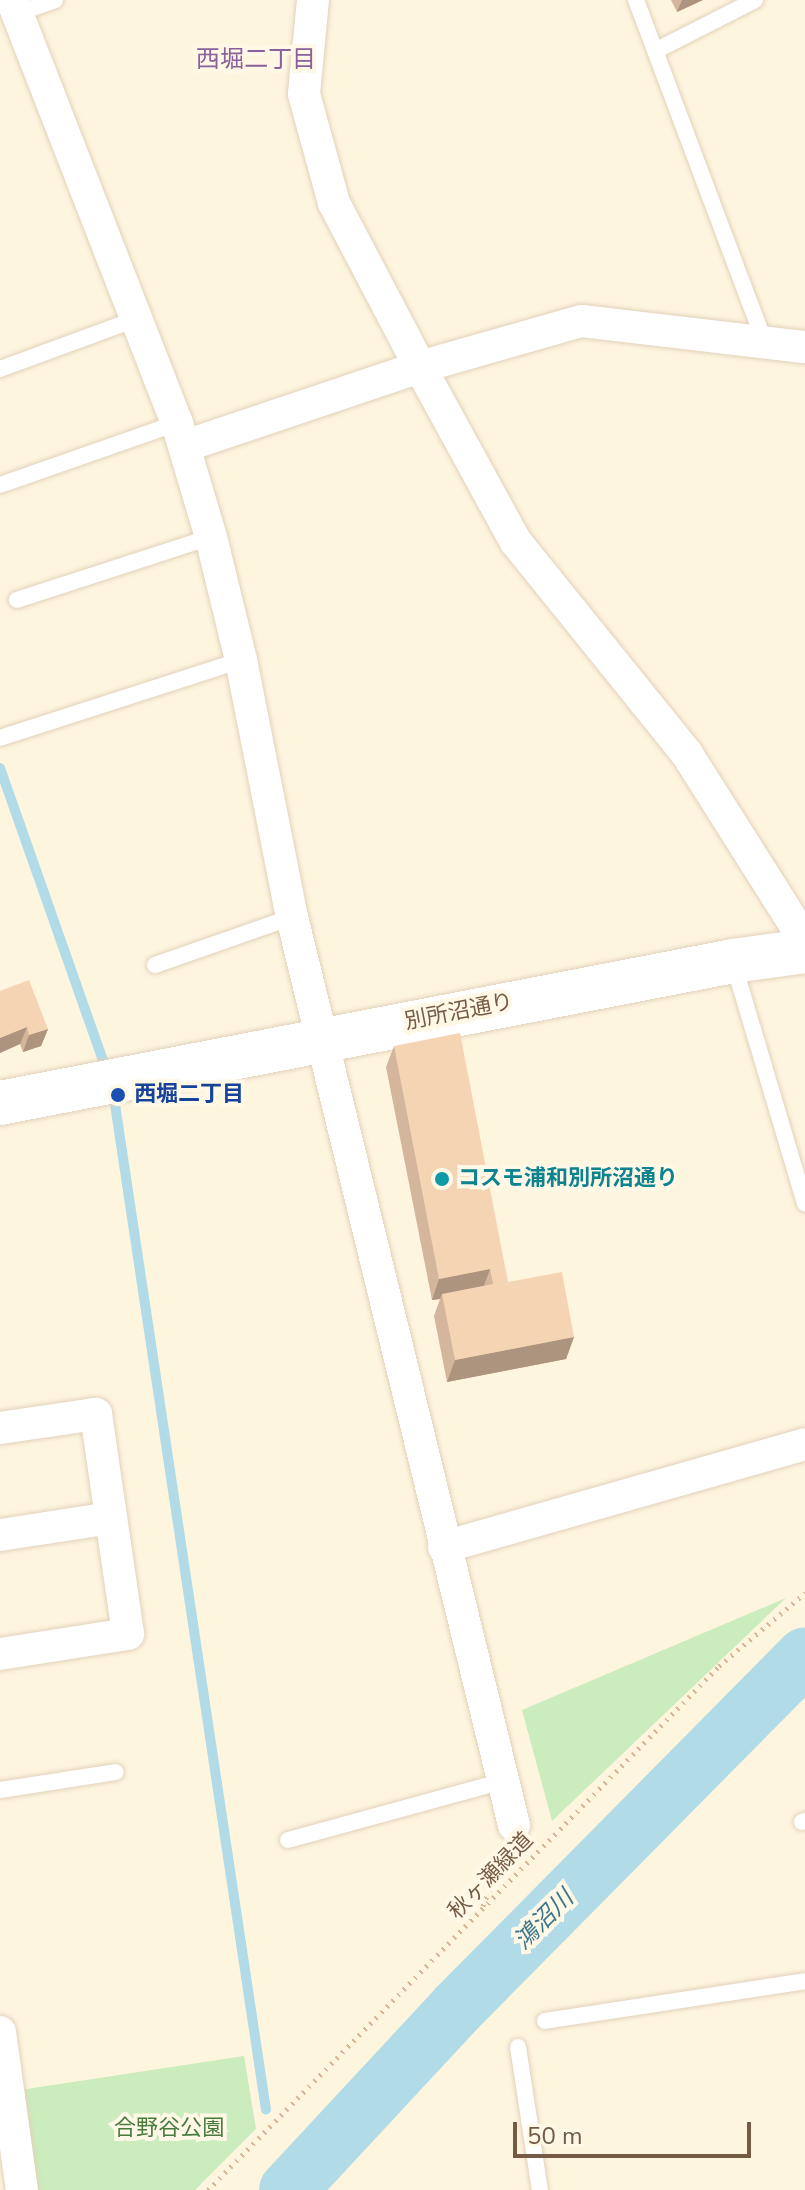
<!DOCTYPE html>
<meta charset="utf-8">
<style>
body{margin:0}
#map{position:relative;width:805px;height:2190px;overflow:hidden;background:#fef5df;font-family:"Nunito Sans","Noto Sans JP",sans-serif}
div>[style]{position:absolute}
.green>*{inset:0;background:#cbecbd}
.stream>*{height:10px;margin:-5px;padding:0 5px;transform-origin:5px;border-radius:5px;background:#b2dbe8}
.river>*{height:58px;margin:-29px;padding:0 29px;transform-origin:29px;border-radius:29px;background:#b2dbe8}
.path>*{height:5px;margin-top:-2.5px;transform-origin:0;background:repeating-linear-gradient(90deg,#d9b898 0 2px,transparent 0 8px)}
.roads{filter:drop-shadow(0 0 2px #e2d1ba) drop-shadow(0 0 2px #e2d1ba)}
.lane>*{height:16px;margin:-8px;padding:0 8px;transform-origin:8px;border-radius:8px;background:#fff}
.street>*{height:32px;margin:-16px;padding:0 16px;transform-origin:16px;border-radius:16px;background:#fff}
.secondary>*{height:44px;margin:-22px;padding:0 22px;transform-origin:22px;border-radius:22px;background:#fff}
.wall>*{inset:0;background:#d3b69b}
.shaded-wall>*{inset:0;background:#ac947e}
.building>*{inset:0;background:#f5d4b4}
.dots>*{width:22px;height:22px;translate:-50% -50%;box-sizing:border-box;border:4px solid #fff8e6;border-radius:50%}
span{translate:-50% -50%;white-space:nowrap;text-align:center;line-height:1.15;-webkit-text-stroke:8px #fff8e6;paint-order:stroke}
.street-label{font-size:22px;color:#755b45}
.transit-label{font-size:22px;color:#164399;font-weight:700}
.left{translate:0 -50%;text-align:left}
.culture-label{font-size:22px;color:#0d838f;font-weight:700}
.park-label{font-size:22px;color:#497c3c}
.neighbourhood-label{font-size:24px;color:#8c609a}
.water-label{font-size:24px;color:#3d768b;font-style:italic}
.scale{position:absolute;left:513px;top:2122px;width:238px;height:36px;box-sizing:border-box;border:4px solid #755b45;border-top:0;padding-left:10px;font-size:24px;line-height:28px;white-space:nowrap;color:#755b45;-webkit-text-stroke:6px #fff8e6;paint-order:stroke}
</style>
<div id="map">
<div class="green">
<div style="clip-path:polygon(786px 1598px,552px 1821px,522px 1710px)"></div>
<div style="clip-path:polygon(244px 2056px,256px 2129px,195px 2190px,34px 2190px,20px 2090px)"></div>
</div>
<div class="stream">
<div style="left:0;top:768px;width:322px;rotate:70.6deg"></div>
<div style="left:113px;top:1091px;width:1030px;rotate:81.46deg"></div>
<div style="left:301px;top:2146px;width:28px;rotate:88deg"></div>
</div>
<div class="river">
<div style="left:288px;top:2190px;width:247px;rotate:-47.1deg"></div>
<div style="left:456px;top:2009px;width:496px;rotate:-45.3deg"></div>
</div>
<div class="path">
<div style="left:483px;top:1906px;width:58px;rotate:-68.7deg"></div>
<div style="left:208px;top:2190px;width:732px;rotate:-45.72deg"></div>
<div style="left:719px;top:1666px;width:113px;rotate:-40.3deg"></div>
</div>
<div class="roads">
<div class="lane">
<div style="left:636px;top:0;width:364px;rotate:69.4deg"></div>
<div style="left:18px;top:13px;width:39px;rotate:-19deg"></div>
<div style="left:657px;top:50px;width:110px;rotate:-27deg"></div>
<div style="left:0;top:369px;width:145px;rotate:-20.2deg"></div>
<div style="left:0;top:485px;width:188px;rotate:-19.3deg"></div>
<div style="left:17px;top:600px;width:204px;rotate:-18deg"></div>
<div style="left:0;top:738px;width:253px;rotate:-17.9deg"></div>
<div style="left:733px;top:962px;width:252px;rotate:73.4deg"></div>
<div style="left:155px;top:965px;width:145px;rotate:-19.3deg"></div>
<div style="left:0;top:1790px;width:117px;rotate:-8.8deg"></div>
<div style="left:802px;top:1822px;width:3px;rotate:-18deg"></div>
<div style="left:288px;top:1840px;width:223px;rotate:-15.3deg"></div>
<div style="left:545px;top:2021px;width:263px;rotate:-8.7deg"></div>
<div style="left:518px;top:2047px;width:145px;rotate:81.3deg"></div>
</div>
<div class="street">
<div style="left:12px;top:0;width:454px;rotate:68.7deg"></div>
<div style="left:177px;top:423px;width:119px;rotate:73.4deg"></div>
<div style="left:211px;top:537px;width:127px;rotate:76.3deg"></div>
<div style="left:241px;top:660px;width:262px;rotate:78.8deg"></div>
<div style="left:292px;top:917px;width:935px;rotate:76.26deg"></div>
<div style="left:313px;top:0;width:94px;rotate:95.5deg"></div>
<div style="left:304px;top:94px;width:113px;rotate:74.6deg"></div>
<div style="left:334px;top:203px;width:185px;rotate:62.3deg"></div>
<div style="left:420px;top:367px;width:200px;rotate:61.3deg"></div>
<div style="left:516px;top:542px;width:272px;rotate:51.1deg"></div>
<div style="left:687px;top:754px;width:221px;rotate:57.7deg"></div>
<div style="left:185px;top:446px;width:248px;rotate:-18.6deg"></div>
<div style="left:420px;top:367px;width:168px;rotate:-15.9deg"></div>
<div style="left:582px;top:321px;width:225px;rotate:6.7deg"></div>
<div style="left:0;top:1428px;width:97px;rotate:-8.3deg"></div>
<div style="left:96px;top:1414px;width:222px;rotate:81.7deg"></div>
<div style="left:128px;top:1634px;width:130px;rotate:171.1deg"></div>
<div style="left:0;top:1535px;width:112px;rotate:-8.7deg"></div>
<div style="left:444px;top:1547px;width:375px;rotate:-15.9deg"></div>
<div style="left:0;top:2032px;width:160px;rotate:82.1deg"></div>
</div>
<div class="secondary">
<div style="left:0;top:1103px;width:747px;rotate:-10.96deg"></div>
<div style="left:733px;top:961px;width:73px;rotate:-7.9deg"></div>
</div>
</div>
<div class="wall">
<div style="clip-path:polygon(671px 0,703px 0,677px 12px)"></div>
<div style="clip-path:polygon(0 991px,48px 1029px,41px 1046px,23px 1052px,20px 1044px,0 1053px)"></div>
<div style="clip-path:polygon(394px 1046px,508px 1282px,574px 1337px,566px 1359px,447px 1382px,434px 1316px,440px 1299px,432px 1300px,386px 1067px)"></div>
</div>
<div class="shaded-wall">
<div style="clip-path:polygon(682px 0,703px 0,677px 12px)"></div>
<div style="clip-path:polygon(27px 1027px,20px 1044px,0 1053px,0 1038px)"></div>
<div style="clip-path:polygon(48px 1029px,41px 1046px,23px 1052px,29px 1035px)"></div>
<div style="clip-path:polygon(490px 1269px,482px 1291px,442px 1294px,440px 1299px,432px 1300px,439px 1279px)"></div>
<div style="clip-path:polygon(574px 1337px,566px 1359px,447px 1382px,455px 1360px)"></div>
</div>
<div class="building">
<div style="clip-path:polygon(29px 980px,48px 1029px,29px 1035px,27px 1027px,0 1038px,0 991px)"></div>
<div style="clip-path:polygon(460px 1033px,508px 1282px,562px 1272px,574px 1337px,455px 1360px,442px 1294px,493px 1284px,490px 1269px,439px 1279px,394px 1046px)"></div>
</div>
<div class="dots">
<div style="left:118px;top:1095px;background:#1a4fb4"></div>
<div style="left:442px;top:1179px;background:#0f9aa8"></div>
</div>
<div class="street-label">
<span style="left:459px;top:1012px;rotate:-11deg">別所沼通り</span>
<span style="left:491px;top:1876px;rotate:-46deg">秋ヶ瀬緑道</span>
</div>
<div class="transit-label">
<span class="left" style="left:134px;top:1095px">西堀二丁目</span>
</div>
<div class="culture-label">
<span class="left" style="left:458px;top:1179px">コスモ浦和別所沼通り</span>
</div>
<div class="park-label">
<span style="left:169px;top:2129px">合野谷公園</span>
</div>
<div class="neighbourhood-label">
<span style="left:256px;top:60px">西堀二丁目</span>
</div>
<div class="water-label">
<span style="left:544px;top:1920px;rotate:-45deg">鴻沼川</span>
</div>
<div class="scale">50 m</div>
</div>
